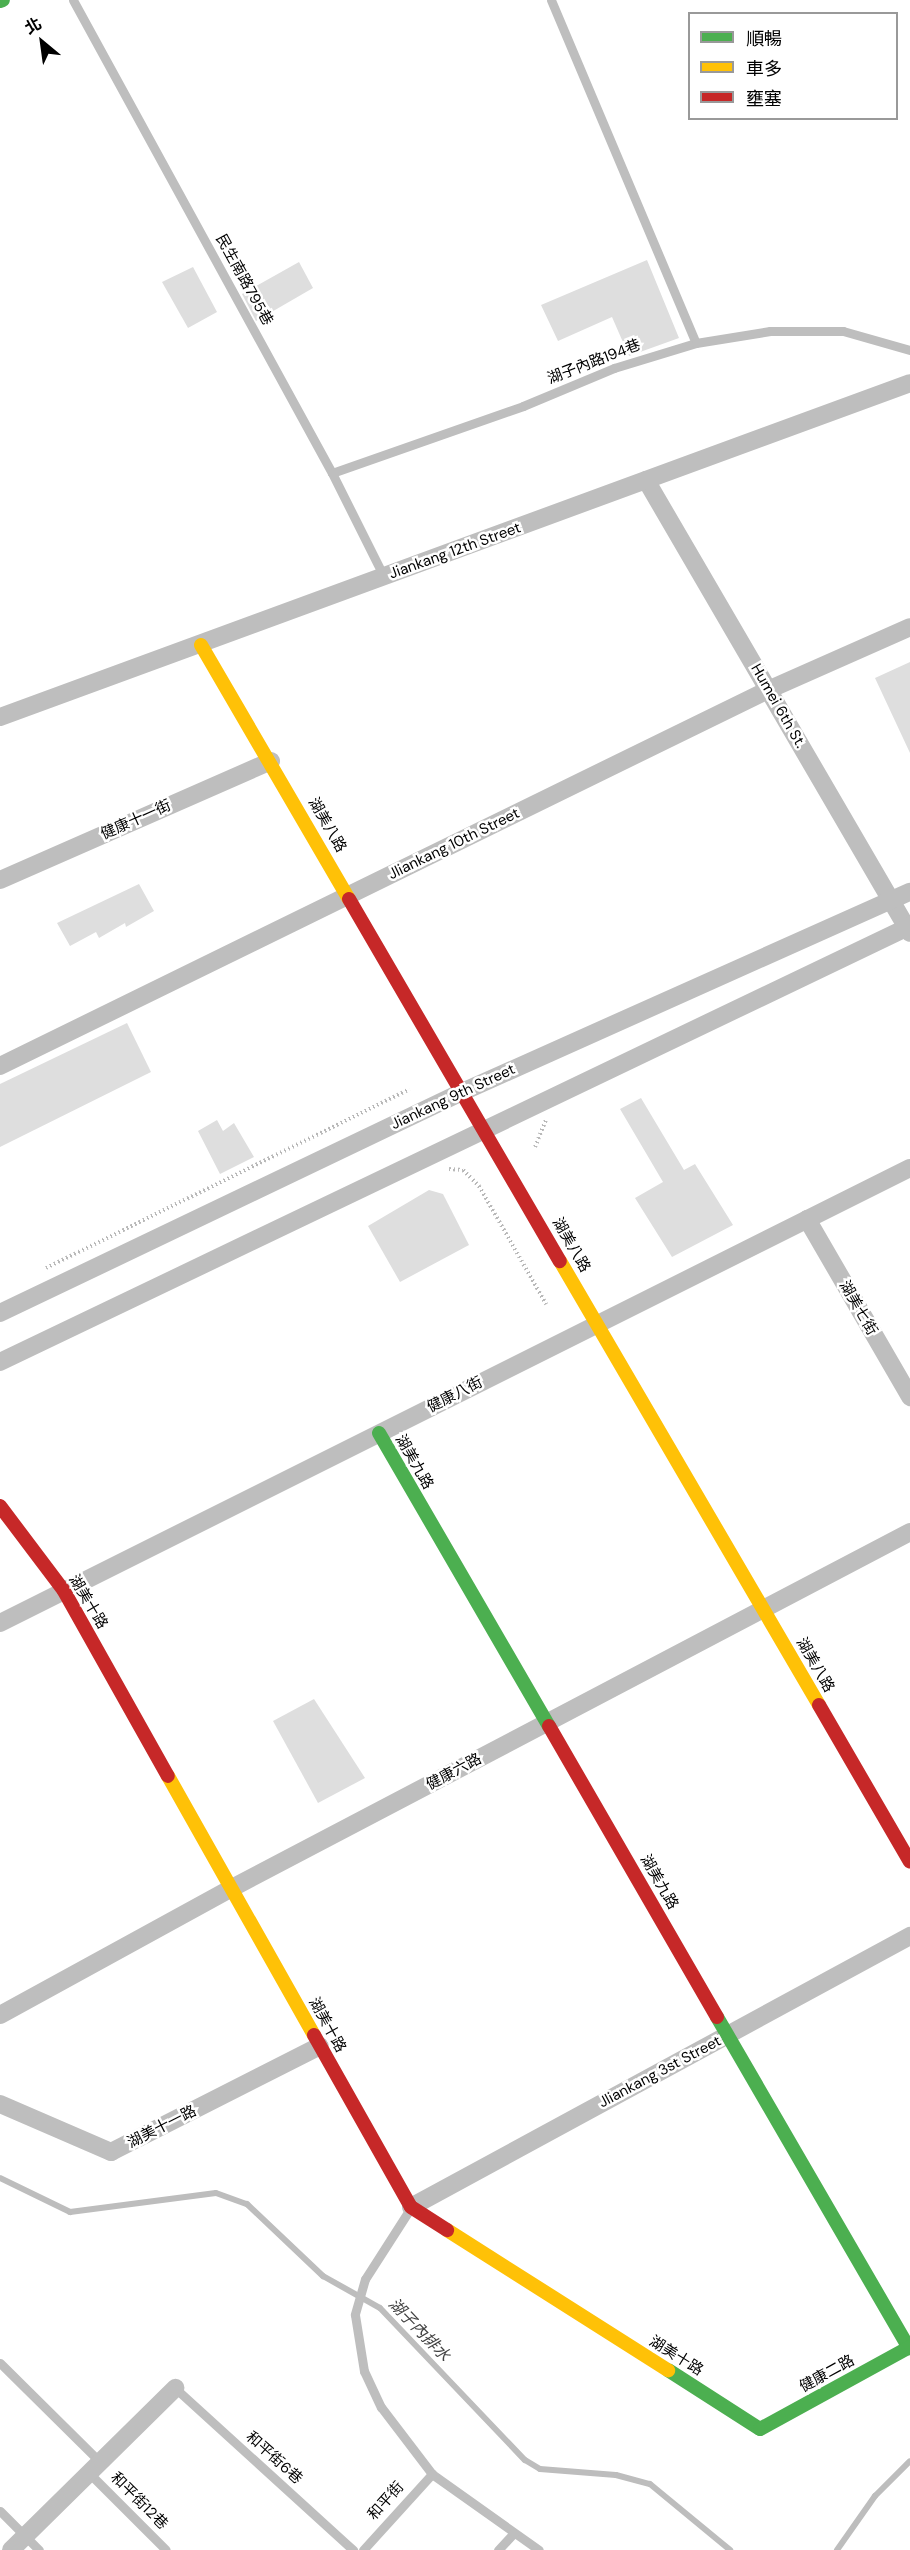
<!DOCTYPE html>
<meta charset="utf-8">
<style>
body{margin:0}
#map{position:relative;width:910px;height:2550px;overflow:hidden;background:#fff;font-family:"DM Sans","Noto Sans TC",sans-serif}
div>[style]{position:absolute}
.stream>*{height:6px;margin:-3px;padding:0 3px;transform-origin:3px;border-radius:3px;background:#bdbdbd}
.building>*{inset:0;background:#dedede}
.path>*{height:4px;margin-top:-2px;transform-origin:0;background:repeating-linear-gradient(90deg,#b9b9b9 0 1.5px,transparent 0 4.5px)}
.lane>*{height:9px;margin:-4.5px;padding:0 4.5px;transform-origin:4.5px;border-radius:4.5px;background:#bebebe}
.street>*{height:18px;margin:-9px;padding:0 9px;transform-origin:9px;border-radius:9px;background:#bebebe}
.fast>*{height:14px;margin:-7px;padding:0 7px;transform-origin:7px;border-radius:7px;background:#4caf50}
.slow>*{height:14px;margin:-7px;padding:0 7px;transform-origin:7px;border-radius:7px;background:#ffc107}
.jam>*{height:14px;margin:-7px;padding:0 7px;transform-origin:7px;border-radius:7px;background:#c62828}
span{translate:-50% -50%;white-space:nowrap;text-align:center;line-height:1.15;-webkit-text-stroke:5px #fff;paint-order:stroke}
.street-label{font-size:15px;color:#000}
.water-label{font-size:16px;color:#424242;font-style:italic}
.legend{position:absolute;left:688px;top:12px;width:210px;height:108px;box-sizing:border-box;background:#fff;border:2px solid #999;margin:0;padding:8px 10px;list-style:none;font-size:18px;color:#000}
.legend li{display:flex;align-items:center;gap:12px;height:30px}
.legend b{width:30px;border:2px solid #999}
.north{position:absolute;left:12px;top:12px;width:60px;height:60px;-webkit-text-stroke:4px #fff;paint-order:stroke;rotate:331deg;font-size:16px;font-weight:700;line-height:24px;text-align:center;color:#000}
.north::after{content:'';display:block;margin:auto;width:21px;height:27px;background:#000;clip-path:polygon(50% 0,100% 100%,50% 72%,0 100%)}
</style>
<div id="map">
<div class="stream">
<div style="left:0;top:2178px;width:78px;rotate:25.9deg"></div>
<div style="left:70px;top:2212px;width:147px;rotate:-7.4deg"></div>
<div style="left:216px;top:2193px;width:33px;rotate:20deg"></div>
<div style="left:247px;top:2204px;width:105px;rotate:43.5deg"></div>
<div style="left:323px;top:2276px;width:65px;rotate:29.3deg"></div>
<div style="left:380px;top:2308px;width:210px;rotate:46.4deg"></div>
<div style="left:525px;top:2460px;width:17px;rotate:31deg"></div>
<div style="left:540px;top:2469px;width:76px;rotate:4.5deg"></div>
<div style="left:616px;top:2475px;width:35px;rotate:15deg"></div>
<div style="left:650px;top:2484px;width:104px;rotate:39.5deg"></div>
<div style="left:837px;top:2550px;width:66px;rotate:-54.9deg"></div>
<div style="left:875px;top:2496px;width:49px;rotate:-45deg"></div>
</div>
<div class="building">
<div style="clip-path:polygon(647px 260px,679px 338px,629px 356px,612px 317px,558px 341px,541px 305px)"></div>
<div style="clip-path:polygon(299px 262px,313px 288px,256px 321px,242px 294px)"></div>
<div style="clip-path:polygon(193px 267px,217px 312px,188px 328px,162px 282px)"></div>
<div style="clip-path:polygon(910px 662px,910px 753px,875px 678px)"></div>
<div style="clip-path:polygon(139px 884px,154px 911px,126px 927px,125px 923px,99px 938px,96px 932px,70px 946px,57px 923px)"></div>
<div style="clip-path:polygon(127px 1023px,151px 1072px,0 1147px,0 1084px)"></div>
<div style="clip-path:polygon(641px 1098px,684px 1170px,695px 1164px,733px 1225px,672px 1257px,635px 1198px,663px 1182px,620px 1109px)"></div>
<div style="clip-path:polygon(217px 1120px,223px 1131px,234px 1123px,254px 1157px,220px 1174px,198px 1131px)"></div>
<div style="clip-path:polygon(429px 1190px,443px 1194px,469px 1245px,400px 1282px,368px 1226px)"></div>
<div style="clip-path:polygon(314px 1699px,365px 1778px,318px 1803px,273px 1721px)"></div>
</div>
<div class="path">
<div style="left:535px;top:1147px;width:29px;rotate:-68deg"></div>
<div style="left:449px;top:1169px;width:14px;rotate:4deg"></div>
<div style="left:463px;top:1170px;width:23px;rotate:45deg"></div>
<div style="left:479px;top:1186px;width:136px;rotate:60.4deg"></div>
<div style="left:46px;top:1268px;width:405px;rotate:-26.2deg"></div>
</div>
<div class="lane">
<div style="left:73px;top:0;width:539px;rotate:61.3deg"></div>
<div style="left:332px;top:473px;width:116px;rotate:63.4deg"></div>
<div style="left:551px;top:0;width:372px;rotate:67.1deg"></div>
<div style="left:332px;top:473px;width:202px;rotate:-19.3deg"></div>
<div style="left:523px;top:406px;width:99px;rotate:-22.7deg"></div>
<div style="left:614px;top:368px;width:86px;rotate:-17deg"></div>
<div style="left:696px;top:343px;width:75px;rotate:-9.2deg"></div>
<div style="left:770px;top:331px;width:73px"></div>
<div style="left:843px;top:331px;width:70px;rotate:15.8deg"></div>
<div style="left:410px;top:2209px;width:83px;rotate:122.7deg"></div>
<div style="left:365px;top:2279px;width:37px;rotate:106deg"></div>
<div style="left:355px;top:2315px;width:57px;rotate:80.9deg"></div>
<div style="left:364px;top:2371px;width:40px;rotate:65deg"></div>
<div style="left:381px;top:2407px;width:84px;rotate:52.7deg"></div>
<div style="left:432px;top:2474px;width:131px;rotate:35.4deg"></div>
<div style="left:0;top:2363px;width:142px;rotate:44.7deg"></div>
<div style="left:175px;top:2388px;width:241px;rotate:42.3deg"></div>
<div style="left:90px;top:2474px;width:107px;rotate:45deg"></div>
<div style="left:0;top:2511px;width:55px;rotate:45deg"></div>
<div style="left:363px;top:2550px;width:103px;rotate:-47.8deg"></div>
<div style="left:498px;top:2550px;width:23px;rotate:-47deg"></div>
</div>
<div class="street">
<div style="left:646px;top:480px;width:524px;rotate:59.77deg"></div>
<div style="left:0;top:717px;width:969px;rotate:-20.15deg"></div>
<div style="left:0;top:880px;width:296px;rotate:-23.7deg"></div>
<div style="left:0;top:1066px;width:855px;rotate:-26.09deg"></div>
<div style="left:768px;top:690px;width:155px;rotate:-23.9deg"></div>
<div style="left:807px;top:1219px;width:206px;rotate:59.9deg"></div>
<div style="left:0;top:1313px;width:510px;rotate:-25.56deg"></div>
<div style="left:460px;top:1093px;width:493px;rotate:-24.1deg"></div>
<div style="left:0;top:1362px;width:1009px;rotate:-25.6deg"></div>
<div style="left:0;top:1623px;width:1017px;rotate:-26.57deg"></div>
<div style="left:0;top:2015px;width:264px;rotate:-28.7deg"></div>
<div style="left:232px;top:1888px;width:766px;rotate:-27.7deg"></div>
<div style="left:0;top:2104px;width:121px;rotate:23.4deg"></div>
<div style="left:111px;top:2152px;width:234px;rotate:-26.9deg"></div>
<div style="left:411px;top:2207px;width:568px;rotate:-28.51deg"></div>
<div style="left:11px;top:2550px;width:231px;rotate:-44.6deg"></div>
</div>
<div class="fast">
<div style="left:0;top:1px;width:3px;rotate:-18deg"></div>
<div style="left:379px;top:1433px;width:339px;rotate:59.9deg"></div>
<div style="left:717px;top:2017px;width:383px;rotate:59.9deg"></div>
<div style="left:668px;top:2370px;width:109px;rotate:32.7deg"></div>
<div style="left:760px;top:2429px;width:171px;rotate:-28.7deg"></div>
</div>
<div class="slow">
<div style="left:201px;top:645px;width:294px;rotate:59.8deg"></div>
<div style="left:560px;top:1261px;width:514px;rotate:59.74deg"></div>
<div style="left:168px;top:1776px;width:297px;rotate:60.6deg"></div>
<div style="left:447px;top:2230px;width:262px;rotate:32.4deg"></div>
</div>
<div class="jam">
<div style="left:349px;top:899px;width:419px;rotate:59.8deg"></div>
<div style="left:0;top:1506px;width:106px;rotate:53deg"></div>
<div style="left:64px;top:1591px;width:212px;rotate:60.7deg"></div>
<div style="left:819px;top:1705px;width:181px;rotate:59.9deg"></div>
<div style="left:549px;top:1726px;width:336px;rotate:60deg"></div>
<div style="left:314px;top:2035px;width:197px;rotate:60.6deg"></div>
<div style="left:411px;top:2207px;width:43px;rotate:32.6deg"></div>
</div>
<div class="street-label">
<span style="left:244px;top:280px;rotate:61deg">民生南路795巷</span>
<span style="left:594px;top:362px;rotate:-21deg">湖子內路194巷</span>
<span style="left:455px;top:551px;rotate:-20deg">Jiankang 12th Street</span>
<span style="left:778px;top:706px;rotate:60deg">Humei 6th St.</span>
<span style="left:136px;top:820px;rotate:-24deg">健康十一街</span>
<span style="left:327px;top:825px;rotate:60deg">湖美八路</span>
<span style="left:454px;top:844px;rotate:-26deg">Jliankang 10th Street</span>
<span style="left:453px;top:1097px;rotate:-25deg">Jiankang 9th Street</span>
<span style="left:571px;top:1245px;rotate:60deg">湖美八路</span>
<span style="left:858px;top:1308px;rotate:60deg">湖美七街</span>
<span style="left:455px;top:1395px;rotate:-27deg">健康八街</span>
<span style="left:414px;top:1462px;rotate:60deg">湖美九路</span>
<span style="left:88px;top:1602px;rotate:59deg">湖美十路</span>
<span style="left:815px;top:1665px;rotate:60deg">湖美八路</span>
<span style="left:454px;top:1772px;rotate:-28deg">健康六路</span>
<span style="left:659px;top:1882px;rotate:60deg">湖美九路</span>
<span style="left:327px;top:2025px;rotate:61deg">湖美十路</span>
<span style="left:660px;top:2072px;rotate:-28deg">Jliankang 3st Street</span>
<span style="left:162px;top:2127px;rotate:-27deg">湖美十一路</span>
<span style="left:676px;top:2356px;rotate:32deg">湖美十路</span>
<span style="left:827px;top:2374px;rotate:-29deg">健康二路</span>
<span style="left:274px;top:2458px;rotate:42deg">和平街6巷</span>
<span style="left:139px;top:2501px;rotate:45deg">和平街12巷</span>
<span style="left:386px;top:2501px;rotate:-48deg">和平街</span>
</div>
<div class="water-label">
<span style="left:419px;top:2330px;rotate:46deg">湖子內排水</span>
</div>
<ul class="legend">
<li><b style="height:8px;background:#4caf50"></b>順暢</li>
<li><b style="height:8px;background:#ffc107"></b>車多</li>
<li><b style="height:8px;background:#c62828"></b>壅塞</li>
</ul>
<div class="north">北</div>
</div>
